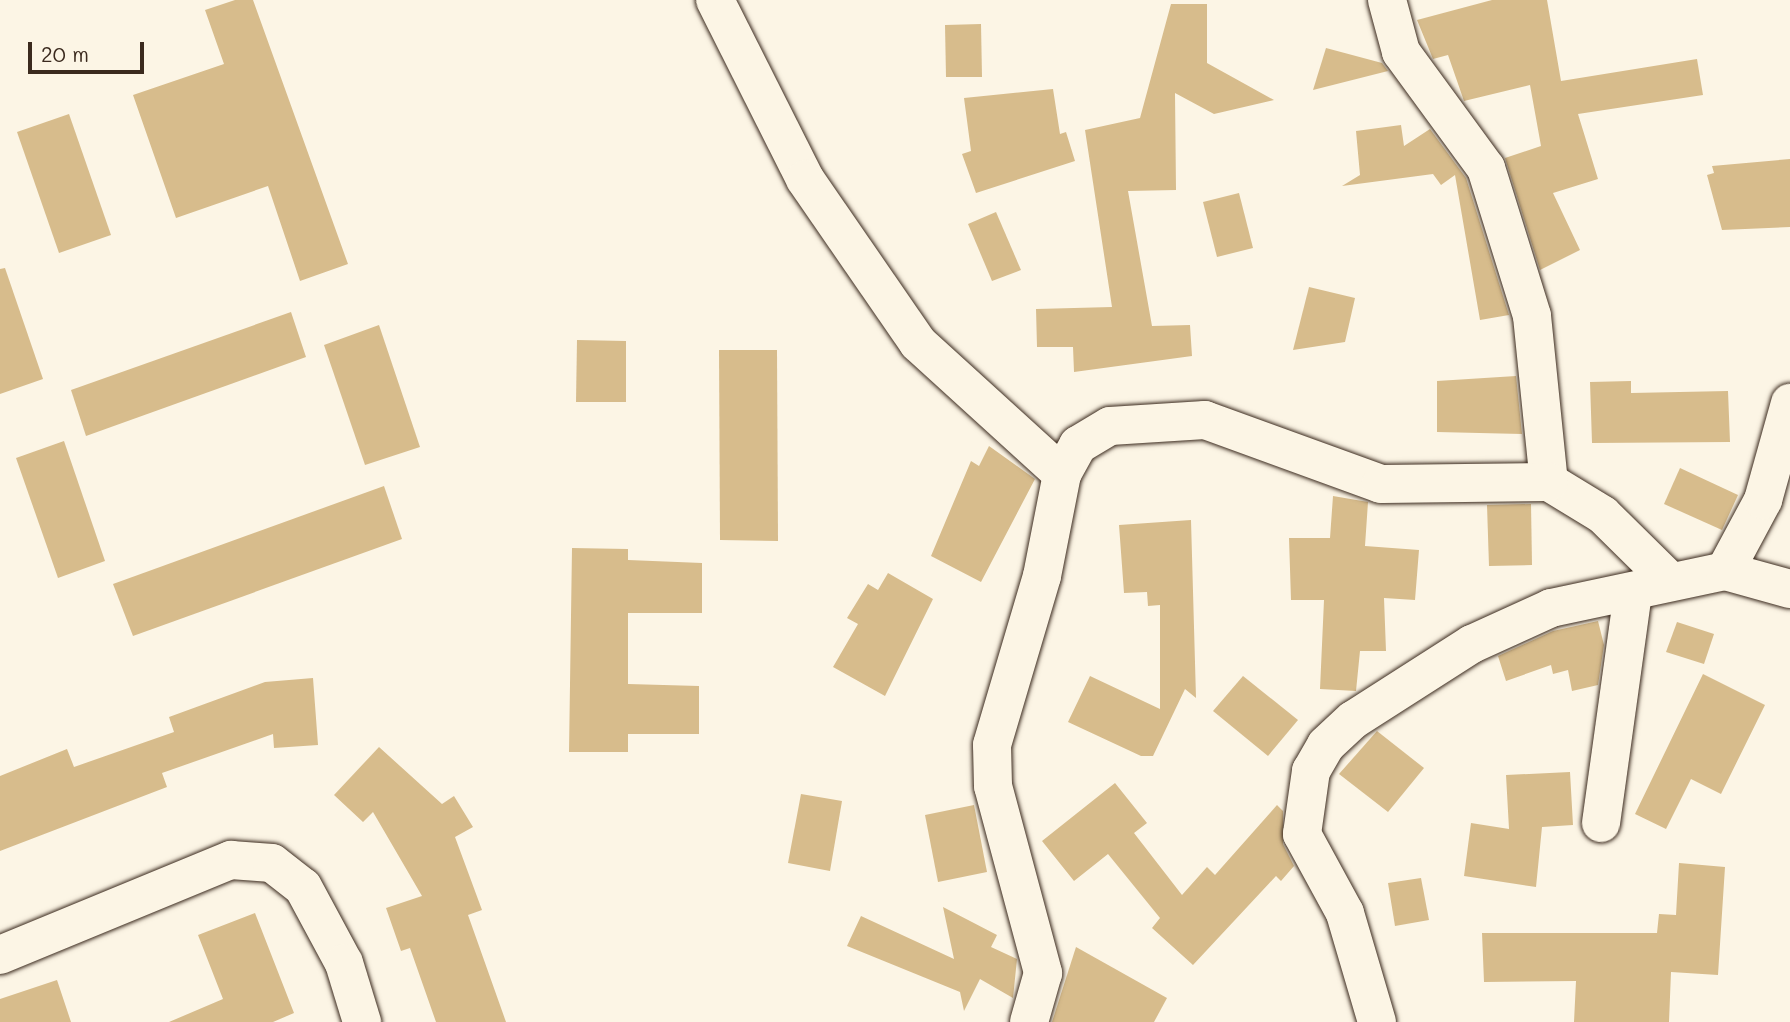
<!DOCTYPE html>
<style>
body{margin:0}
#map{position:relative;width:1790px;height:1022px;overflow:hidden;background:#fcf5e5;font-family:Mali,sans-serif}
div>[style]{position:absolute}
.building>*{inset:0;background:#d7bc8c}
.roads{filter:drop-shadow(0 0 2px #3b2a1e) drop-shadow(0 0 2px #3b2a1e)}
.minor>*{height:38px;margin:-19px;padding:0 19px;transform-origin:19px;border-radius:19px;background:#fcf5e5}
span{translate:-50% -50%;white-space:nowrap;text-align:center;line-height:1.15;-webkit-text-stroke:6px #fcf5e5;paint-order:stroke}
.scale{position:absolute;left:28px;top:42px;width:116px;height:32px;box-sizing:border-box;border:4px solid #3b2a1e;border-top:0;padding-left:9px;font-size:21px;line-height:24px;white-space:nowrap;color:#3b2a1e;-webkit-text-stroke:5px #fcf5e5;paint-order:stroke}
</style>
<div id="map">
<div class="building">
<div style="clip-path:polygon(235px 0,253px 0,348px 264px,300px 281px,268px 186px,176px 218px,133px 95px,224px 64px,205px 10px)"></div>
<div style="clip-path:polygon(1492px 0,1547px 0,1561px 81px,1697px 59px,1703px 95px,1578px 114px,1598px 179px,1553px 193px,1580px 250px,1540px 270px,1505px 158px,1541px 146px,1530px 85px,1464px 101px,1448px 55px,1433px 59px,1417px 20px)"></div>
<div style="clip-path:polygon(1171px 4px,1207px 4px,1207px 63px,1274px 100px,1214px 114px,1175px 93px,1176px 190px,1128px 191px,1152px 326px,1190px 325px,1192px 356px,1074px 372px,1073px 347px,1037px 347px,1036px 309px,1112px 307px,1085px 130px,1140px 118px)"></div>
<div style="clip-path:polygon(981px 24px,982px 77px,946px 77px,945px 25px)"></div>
<div style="clip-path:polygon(1326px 48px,1382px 63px,1388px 71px,1313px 90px)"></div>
<div style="clip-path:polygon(1053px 89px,1060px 134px,1066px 132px,1075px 161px,976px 193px,962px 154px,971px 151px,964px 98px)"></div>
<div style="clip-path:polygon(69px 114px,111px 235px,59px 253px,17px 132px)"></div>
<div style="clip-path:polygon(1401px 125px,1404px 146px,1430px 129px,1466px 178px,1509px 315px,1480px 320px,1455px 175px,1441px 185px,1433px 174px,1342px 186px,1360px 175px,1356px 131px)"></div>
<div style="clip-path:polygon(1790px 159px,1790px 227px,1722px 230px,1707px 175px,1714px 173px,1712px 166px)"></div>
<div style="clip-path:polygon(1239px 193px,1253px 248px,1217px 257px,1203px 202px)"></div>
<div style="clip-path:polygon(996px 212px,1021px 270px,992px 281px,968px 224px)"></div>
<div style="clip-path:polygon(5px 268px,43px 379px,0 394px,0 269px)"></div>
<div style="clip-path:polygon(1309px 287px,1355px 298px,1345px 342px,1293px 350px)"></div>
<div style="clip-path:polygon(291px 312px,306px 357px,86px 436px,71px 390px)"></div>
<div style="clip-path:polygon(379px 325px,420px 447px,365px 465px,324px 345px)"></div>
<div style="clip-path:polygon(577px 340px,626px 341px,626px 402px,576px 402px)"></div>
<div style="clip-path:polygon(719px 350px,777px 350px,778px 541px,720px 540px)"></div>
<div style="clip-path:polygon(1516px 376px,1522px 434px,1437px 432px,1437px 381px)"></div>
<div style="clip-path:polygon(1631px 381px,1631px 393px,1728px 391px,1730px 442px,1592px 443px,1590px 382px)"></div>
<div style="clip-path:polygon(64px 441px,105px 561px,58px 578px,16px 458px)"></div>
<div style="clip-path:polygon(989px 446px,1035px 479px,981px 582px,931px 556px,971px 461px,979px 466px)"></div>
<div style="clip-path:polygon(1680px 468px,1738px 495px,1722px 530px,1664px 504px)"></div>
<div style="clip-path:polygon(384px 486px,402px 539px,133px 636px,113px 584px)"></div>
<div style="clip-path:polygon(1333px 496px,1368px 502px,1365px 546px,1419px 550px,1415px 600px,1384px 598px,1386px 651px,1360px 651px,1356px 691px,1320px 689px,1324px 600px,1291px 600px,1289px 538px,1330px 538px)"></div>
<div style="clip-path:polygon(1531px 504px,1532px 565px,1489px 566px,1487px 505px)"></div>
<div style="clip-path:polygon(1191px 520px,1196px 698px,1185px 689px,1153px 756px,1141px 756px,1068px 722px,1090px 676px,1160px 709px,1160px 605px,1148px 606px,1147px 592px,1124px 593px,1119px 525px)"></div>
<div style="clip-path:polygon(572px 548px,628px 549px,628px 560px,702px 563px,702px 613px,628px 613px,628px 684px,699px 686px,699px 734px,628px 734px,628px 752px,569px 752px)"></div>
<div style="clip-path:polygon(888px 573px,933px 599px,885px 696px,833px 667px,858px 624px,847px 618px,868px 584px,878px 590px)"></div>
<div style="clip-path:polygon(1598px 621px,1604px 645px,1598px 685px,1572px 691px,1568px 670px,1553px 674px,1551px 665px,1506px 681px,1498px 656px,1553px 631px)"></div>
<div style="clip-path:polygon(1677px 622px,1714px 634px,1704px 664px,1666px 652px)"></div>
<div style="clip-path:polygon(1703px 674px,1765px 705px,1721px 794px,1691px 779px,1666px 829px,1635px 814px)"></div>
<div style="clip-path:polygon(1243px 676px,1298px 720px,1268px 756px,1213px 711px)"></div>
<div style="clip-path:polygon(313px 678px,318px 745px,274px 748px,273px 734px,162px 773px,167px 787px,0 851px,0 776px,67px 749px,74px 767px,174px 732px,169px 717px,265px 682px)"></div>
<div style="clip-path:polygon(1377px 731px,1424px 768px,1388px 812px,1339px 774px)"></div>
<div style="clip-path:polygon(379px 747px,442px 804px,454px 796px,473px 827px,455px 837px,482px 910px,468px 915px,506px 1022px,436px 1022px,410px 948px,401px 951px,386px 908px,422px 896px,373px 812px,363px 822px,334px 795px)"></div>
<div style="clip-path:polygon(1570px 772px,1573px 825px,1542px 827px,1536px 887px,1464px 876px,1471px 823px,1509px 829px,1506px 775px)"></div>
<div style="clip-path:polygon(1115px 783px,1147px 823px,1134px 833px,1182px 895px,1207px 867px,1215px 875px,1277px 805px,1283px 811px,1283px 844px,1294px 866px,1281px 881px,1276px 876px,1193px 965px,1152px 928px,1160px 918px,1108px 854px,1074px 881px,1042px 841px)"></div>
<div style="clip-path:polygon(801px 794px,842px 801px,830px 871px,788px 863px)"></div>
<div style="clip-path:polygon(974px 805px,987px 872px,938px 882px,925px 815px)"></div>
<div style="clip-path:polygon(1679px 863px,1725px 867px,1718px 975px,1671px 972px,1669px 1022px,1574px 1022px,1576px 981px,1484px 982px,1482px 933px,1657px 933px,1659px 914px,1676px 915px)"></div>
<div style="clip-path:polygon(1421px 878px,1429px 920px,1395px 926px,1388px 883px)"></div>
<div style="clip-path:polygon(943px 907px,997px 935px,991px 947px,1017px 959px,1013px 998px,980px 979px,964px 1011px,960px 992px,847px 946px,861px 916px,954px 959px)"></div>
<div style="clip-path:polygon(255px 913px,294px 1013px,273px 1022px,169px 1022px,223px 999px,198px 935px)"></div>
<div style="clip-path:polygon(1076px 947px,1167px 998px,1154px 1022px,1052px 1022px)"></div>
<div style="clip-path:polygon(57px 980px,71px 1022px,0 1022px,0 999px)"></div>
</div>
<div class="roads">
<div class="minor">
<div style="left:715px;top:0;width:200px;rotate:63.3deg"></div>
<div style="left:805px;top:179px;width:199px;rotate:55.4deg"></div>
<div style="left:918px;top:343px;width:195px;rotate:42.3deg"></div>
<div style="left:1062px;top:474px;width:104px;rotate:101.1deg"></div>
<div style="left:1042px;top:576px;width:176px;rotate:106.5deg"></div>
<div style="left:992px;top:745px;width:41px;rotate:88.6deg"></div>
<div style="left:993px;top:786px;width:194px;rotate:75deg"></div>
<div style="left:1043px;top:973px;width:51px;rotate:105.9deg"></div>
<div style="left:1387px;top:0;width:54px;rotate:74.9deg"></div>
<div style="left:1401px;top:52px;width:144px;rotate:53.8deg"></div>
<div style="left:1486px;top:168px;width:155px;rotate:72.7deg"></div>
<div style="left:1532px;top:316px;width:167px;rotate:84.2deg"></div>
<div style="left:1549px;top:482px;width:63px;rotate:31.4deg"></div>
<div style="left:1603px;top:515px;width:94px;rotate:44.6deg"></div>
<div style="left:1062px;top:474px;width:33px;rotate:-61deg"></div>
<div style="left:1078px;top:445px;width:37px;rotate:-31deg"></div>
<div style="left:1110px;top:426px;width:95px;rotate:-3.6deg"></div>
<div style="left:1205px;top:420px;width:187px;rotate:20deg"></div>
<div style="left:1381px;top:484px;width:168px;rotate:-0.7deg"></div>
<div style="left:1725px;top:571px;width:81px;rotate:-61.8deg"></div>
<div style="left:1763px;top:500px;width:101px;rotate:-74.4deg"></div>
<div style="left:1601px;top:823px;width:232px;rotate:-82.1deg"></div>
<div style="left:0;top:955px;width:250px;rotate:-22.4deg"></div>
<div style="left:231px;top:860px;width:41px;rotate:4.2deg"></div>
<div style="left:272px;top:863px;width:39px;rotate:38deg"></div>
<div style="left:303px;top:887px;width:86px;rotate:61.7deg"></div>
<div style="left:344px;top:963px;width:62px;rotate:73deg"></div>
<div style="left:1377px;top:1022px;width:114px;rotate:-106.4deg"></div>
<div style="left:1345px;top:913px;width:90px;rotate:-118.6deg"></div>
<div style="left:1302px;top:834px;width:64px;rotate:-81.9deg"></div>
<div style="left:1311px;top:771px;width:30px;rotate:-60deg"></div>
<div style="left:1326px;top:745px;width:37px;rotate:-43deg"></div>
<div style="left:1353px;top:720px;width:141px;rotate:-32.6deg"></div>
<div style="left:1472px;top:644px;width:87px;rotate:-24.5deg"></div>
<div style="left:1551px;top:608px;width:178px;rotate:-12deg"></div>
<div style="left:1725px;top:571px;width:67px;rotate:15.5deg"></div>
</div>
</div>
<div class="scale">20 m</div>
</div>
